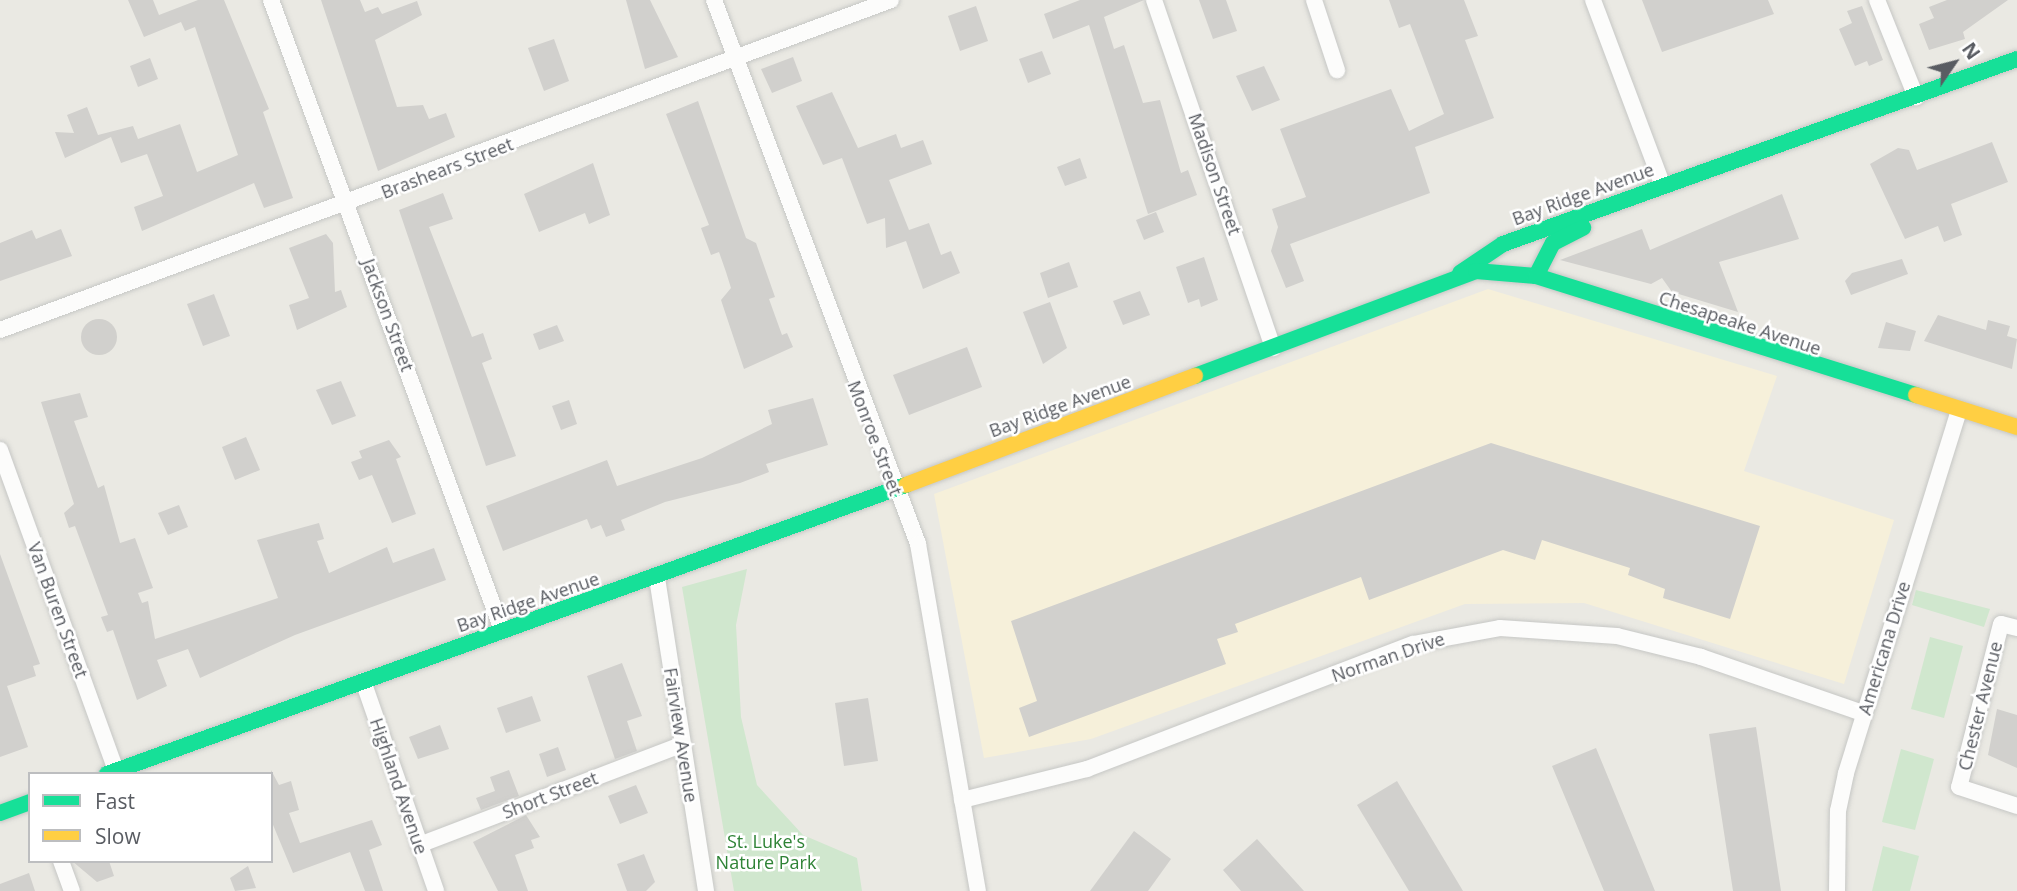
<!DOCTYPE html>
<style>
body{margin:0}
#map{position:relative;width:2017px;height:891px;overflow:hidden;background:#eae9e3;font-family:"Open Sans",sans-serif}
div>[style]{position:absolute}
.commercial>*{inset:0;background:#f6f0da}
.green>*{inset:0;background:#d0e7ce}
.building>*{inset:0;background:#d1d0cd}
.round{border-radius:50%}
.roads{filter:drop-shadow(0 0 2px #c6c7c5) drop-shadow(0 0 2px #c6c7c5)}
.street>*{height:16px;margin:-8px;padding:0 8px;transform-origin:8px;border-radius:8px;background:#fcfcfb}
.fast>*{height:16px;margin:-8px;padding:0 8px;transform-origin:8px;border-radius:8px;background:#16e098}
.slow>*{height:16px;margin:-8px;padding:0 8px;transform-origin:8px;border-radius:8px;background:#ffcf43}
span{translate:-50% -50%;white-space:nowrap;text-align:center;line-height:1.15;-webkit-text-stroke:5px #fff;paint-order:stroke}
.street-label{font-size:18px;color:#595c62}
.park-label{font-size:18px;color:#2f8336}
.legend{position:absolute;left:28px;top:772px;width:245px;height:91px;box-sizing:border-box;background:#fff;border:2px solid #bdbec0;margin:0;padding:9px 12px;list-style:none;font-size:21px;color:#595c62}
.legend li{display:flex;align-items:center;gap:14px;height:35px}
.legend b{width:35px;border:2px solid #bdbec0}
.north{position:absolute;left:1919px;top:28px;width:70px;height:70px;-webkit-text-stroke:5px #fff;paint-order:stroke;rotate:55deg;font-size:19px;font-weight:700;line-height:28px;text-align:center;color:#595c62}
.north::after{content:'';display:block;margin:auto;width:24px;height:32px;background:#595c62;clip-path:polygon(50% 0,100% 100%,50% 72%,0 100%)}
</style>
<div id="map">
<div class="commercial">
<div style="clip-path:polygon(1488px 289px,1777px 376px,1744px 471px,1894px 520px,1844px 684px,1584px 603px,1465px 604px,1091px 739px,984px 758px,934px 494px)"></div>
</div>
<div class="green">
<div style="clip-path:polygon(747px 569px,736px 625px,741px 717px,757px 785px,803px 835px,857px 858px,862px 891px,734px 891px,682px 587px)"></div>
<div style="clip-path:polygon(1916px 590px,1990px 609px,1984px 627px,1912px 605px)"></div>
<div style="clip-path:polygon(1930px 637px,1963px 646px,1944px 718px,1911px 709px)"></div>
<div style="clip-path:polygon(1901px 749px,1934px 759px,1915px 830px,1882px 822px)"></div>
<div style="clip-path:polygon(1883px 846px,1919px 856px,1910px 891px,1872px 891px)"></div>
</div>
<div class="building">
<div style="clip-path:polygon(128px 0,153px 0,159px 15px,198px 0,224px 0,269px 109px,263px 112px,293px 198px,264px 208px,254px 183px,142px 231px,134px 207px,163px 196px,147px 154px,121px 163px,111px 137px,65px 158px,55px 132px,74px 133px,67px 115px,87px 107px,98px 135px,133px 126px,138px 139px,180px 124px,197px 172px,238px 155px,195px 27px,185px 31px,181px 22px,144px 37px)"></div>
<div style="clip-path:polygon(321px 0,360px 0,365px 12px,378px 7px,382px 14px,417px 1px,422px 15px,375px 40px,397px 107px,423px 105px,429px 119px,446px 113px,455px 137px,378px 171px)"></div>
<div style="clip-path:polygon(626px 0,650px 0,678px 57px,645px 69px)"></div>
<div style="clip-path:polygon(1080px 0,1144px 0,1104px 17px,1114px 49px,1124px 45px,1143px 103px,1160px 100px,1181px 173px,1188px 170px,1197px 195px,1148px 214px,1089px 25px,1053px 39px,1044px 14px)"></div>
<div style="clip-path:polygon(1199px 0,1226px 0,1237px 31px,1213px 39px)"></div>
<div style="clip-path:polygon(1389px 0,1464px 0,1478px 36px,1465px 40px,1494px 118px,1415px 147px,1430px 193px,1290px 244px,1304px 281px,1286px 288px,1271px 251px,1278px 227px,1272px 209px,1306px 197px,1280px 129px,1391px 89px,1409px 131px,1444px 114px,1410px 24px,1399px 28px)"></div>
<div style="clip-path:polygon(1642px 0,1768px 0,1774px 14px,1662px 52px)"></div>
<div style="clip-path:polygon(1947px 0,2008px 0,1963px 32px,1965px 39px,1929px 50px,1919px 24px,1934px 18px,1929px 7px)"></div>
<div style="clip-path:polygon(976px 6px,988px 41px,960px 51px,948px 16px)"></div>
<div style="clip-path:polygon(1862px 6px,1883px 60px,1869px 66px,1867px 61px,1855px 66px,1839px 29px,1852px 23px,1847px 11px)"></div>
<div style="clip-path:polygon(554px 39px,569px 81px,544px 91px,528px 48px)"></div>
<div style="clip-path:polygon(1042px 51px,1051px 74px,1028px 83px,1019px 59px)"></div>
<div style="clip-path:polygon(793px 57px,802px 81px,772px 93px,761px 69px)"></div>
<div style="clip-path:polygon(150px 58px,158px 79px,138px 87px,130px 66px)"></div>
<div style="clip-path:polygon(1264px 66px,1280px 100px,1252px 111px,1236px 76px)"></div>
<div style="clip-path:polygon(832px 92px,858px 148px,896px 134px,901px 148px,923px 140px,932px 164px,889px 180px,909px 230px,929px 223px,941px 255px,951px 251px,960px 273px,923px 289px,906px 241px,886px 248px,885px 218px,867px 224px,842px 158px,823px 165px,796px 106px)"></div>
<div style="clip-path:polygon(698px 101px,746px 238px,756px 243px,775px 297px,769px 299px,782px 335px,787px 333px,793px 347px,744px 369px,721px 300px,731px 288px,726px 272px,719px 252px,711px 255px,701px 228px,709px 225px,666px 114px)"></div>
<div style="clip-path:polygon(1992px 142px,2008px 182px,1951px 204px,1962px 235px,1944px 242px,1938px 226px,1905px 239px,1870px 164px,1898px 148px,1909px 150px,1917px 170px)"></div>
<div style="clip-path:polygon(1080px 158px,1087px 178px,1065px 186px,1057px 167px)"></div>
<div style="clip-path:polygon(593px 163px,610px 215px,589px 224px,585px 213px,539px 232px,524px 194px)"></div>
<div style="clip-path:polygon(443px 193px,453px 219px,429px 227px,472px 337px,483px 333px,492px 359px,482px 363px,516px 456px,486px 466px,399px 210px)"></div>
<div style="clip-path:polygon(1782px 194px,1799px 239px,1719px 262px,1738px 312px,1672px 292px,1662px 278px,1651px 284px,1560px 260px,1642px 229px,1650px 250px)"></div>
<div style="clip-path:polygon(1156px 212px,1164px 232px,1144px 240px,1136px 220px)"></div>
<div style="clip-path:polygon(61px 229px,72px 256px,0 281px,0 243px,32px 230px,36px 239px)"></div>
<div style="clip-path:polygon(326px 234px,333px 243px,335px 292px,341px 290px,347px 307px,297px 330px,289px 305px,309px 298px,289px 248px)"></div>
<div style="clip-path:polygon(1204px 257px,1218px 300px,1201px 307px,1199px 299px,1188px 303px,1176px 267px)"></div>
<div style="clip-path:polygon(1902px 259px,1908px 274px,1851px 295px,1845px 281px,1852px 273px)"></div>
<div style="clip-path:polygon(1069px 262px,1078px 287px,1048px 298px,1040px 273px)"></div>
<div style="clip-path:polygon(1140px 291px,1150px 315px,1123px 325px,1113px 301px)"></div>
<div style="clip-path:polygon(214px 294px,230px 336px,203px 346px,187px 304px)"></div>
<div style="clip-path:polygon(1050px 302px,1067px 348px,1043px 364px,1023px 312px)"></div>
<div style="clip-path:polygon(1938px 315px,1986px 330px,1988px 320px,2010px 326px,2007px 336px,2017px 339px,2012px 369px,1924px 341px)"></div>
<div class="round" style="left:81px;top:319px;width:36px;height:36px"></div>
<div style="clip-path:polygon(1886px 322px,1916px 331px,1910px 351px,1878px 348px)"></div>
<div style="clip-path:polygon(557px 325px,564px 341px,539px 350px,533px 334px)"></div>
<div style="clip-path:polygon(967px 347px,982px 387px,909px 415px,893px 375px)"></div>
<div style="clip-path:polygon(341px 381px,356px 416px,332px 425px,316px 390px)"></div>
<div style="clip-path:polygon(80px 393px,88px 417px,74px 421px,98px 488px,104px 485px,120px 543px,135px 538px,153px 588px,138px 593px,142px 603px,148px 601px,155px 639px,278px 598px,257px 540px,319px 523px,324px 539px,317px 541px,329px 573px,387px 547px,393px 563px,434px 548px,446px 580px,295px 635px,200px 678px,188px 649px,157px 660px,167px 686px,137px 700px,113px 630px,107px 632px,101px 617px,108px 615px,75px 526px,69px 528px,64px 513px,74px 504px,41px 402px)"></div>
<div style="clip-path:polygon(813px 398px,828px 445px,766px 464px,769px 472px,740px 483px,665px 502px,621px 520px,625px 530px,606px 537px,601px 525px,591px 529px,587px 519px,503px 551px,486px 506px,607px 460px,617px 486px,702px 458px,772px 424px,768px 410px)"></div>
<div style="clip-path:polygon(569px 400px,577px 424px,561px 430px,552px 406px)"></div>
<div style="clip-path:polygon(246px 437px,260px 470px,235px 480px,222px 447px)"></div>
<div style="clip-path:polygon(389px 440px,401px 457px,396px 459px,416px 514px,392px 523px,372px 475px,359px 480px,351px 462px,362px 458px,359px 451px)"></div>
<div style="clip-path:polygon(1491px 443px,1760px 526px,1730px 619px,1663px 598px,1665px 589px,1628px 575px,1630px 568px,1542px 540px,1535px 560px,1503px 550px,1369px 600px,1361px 577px,1235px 624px,1238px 632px,1217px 639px,1226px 664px,1029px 737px,1019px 708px,1037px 701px,1011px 621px)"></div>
<div style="clip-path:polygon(179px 505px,188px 527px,168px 535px,158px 513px)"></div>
<div style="clip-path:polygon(0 554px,40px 664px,33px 666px,36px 676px,7px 686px,28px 747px,0 757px)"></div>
<div style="clip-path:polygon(622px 663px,642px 716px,627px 721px,637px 751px,615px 759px,587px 676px)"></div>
<div style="clip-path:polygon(532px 696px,541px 721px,506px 733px,497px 708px)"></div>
<div style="clip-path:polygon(868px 698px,878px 761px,844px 766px,835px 703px)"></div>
<div style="clip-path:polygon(1997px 709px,2017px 715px,2017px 768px,1988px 755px)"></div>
<div style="clip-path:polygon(440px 725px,449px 749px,418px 759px,409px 737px)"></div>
<div style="clip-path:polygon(1756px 727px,1781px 891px,1733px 891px,1715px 774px,1709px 734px)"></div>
<div style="clip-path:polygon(558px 747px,566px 770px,547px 777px,539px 754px)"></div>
<div style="clip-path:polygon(1596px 748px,1655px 891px,1604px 891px,1567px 802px,1552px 766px)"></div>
<div style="clip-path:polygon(271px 770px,279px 785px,291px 781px,299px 810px,289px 813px,300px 843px,372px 820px,382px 845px,369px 850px,383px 891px,365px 891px,350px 852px,293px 873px,271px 820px)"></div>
<div style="clip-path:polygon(509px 770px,519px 796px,481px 810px,476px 798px,495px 791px,490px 777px)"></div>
<div style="clip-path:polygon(1397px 781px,1463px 891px,1409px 891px,1357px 805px)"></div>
<div style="clip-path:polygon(636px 785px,648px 813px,620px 824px,608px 796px)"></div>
<div style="clip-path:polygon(526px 815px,540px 837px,531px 840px,534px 848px,515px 855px,528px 891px,498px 891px,473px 842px)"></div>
<div style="clip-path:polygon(1134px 831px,1171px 859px,1148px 891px,1090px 891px)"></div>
<div style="clip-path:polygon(1257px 839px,1304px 891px,1241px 891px,1223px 870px)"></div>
<div style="clip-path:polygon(644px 854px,655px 882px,646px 891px,627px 891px,617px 864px)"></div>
<div style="clip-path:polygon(72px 861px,109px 861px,114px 876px,97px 882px)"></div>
<div style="clip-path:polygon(248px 866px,256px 888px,235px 891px,230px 878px)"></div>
<div style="clip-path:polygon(29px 873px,35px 891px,0 891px,0 884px)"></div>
</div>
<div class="roads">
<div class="street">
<div style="left:271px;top:0;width:671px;rotate:69.86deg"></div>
<div style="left:714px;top:0;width:581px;rotate:69.44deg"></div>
<div style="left:918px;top:544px;width:352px;rotate:80.2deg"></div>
<div style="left:1154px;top:0;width:368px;rotate:71.1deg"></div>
<div style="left:1314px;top:0;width:74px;rotate:71.8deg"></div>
<div style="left:1593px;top:0;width:199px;rotate:69.4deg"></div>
<div style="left:1877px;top:0;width:105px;rotate:68.1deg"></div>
<div style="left:0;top:330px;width:950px;rotate:-20.32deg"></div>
<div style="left:0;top:450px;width:341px;rotate:70.1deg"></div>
<div style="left:657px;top:578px;width:317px;rotate:81.1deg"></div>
<div style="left:2017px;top:628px;width:16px;rotate:-166deg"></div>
<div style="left:2001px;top:624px;width:168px;rotate:104.4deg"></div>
<div style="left:1959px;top:787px;width:61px;rotate:18.1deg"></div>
<div style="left:363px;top:681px;width:222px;rotate:70.8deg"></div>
<div style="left:962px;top:800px;width:129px;rotate:-13.9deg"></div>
<div style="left:1087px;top:769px;width:349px;rotate:-21deg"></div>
<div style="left:1413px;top:644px;width:88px;rotate:-10.4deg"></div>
<div style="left:1500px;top:628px;width:117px;rotate:3.9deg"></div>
<div style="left:1617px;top:636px;width:87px;rotate:14deg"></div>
<div style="left:1701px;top:657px;width:171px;rotate:19.1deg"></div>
<div style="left:419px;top:845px;width:280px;rotate:-20.9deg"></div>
<div style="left:61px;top:861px;width:32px;rotate:70deg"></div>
<div style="left:1837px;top:891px;width:80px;rotate:-89.3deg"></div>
<div style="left:1838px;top:811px;width:39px;rotate:-78deg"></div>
<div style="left:1846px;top:773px;width:380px;rotate:-72.7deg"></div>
</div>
<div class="fast">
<div style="left:1460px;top:273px;width:52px;rotate:-34deg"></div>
<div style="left:1503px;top:244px;width:546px;rotate:-19.79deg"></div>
<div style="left:1536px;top:276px;width:37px;rotate:-63deg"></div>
<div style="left:1553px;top:243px;width:34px;rotate:-27deg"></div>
<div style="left:1195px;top:376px;width:300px;rotate:-20.5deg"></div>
<div style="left:1476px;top:271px;width:60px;rotate:4.8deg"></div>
<div style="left:1536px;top:276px;width:398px;rotate:17.4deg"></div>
<div style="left:107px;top:774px;width:850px;rotate:-19.89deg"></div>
<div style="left:0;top:813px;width:32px;rotate:-20deg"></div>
</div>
<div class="slow">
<div style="left:1916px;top:395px;width:106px;rotate:17.6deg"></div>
<div style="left:906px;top:485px;width:309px;rotate:-20.7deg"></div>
</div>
</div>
<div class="street-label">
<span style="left:447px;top:168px;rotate:-21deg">Brashears Street</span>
<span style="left:1215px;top:174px;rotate:71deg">Madison Street</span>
<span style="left:1583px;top:194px;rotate:-20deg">Bay Ridge Avenue</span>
<span style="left:388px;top:315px;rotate:70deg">Jackson Street</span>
<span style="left:1740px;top:323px;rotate:18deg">Chesapeake Avenue</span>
<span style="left:1060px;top:406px;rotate:-20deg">Bay Ridge Avenue</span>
<span style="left:875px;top:438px;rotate:69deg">Monroe Street</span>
<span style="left:528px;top:602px;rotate:-19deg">Bay Ridge Avenue</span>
<span style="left:58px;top:610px;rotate:70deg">Van Buren Street</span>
<span style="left:1884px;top:648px;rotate:-73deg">Americana Drive</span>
<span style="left:1388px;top:657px;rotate:-19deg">Norman Drive</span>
<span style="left:1980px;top:706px;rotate:-76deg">Chester Avenue</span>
<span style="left:681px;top:735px;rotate:81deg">Fairview Avenue</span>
<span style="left:399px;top:786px;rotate:71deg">Highland Avenue</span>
<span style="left:550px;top:795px;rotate:-21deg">Short Street</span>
</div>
<div class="park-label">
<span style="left:766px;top:852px">St. Luke's<br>Nature Park</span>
</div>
<ul class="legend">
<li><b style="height:9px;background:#16e098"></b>Fast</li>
<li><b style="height:9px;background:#ffcf43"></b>Slow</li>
</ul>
<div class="north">N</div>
</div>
